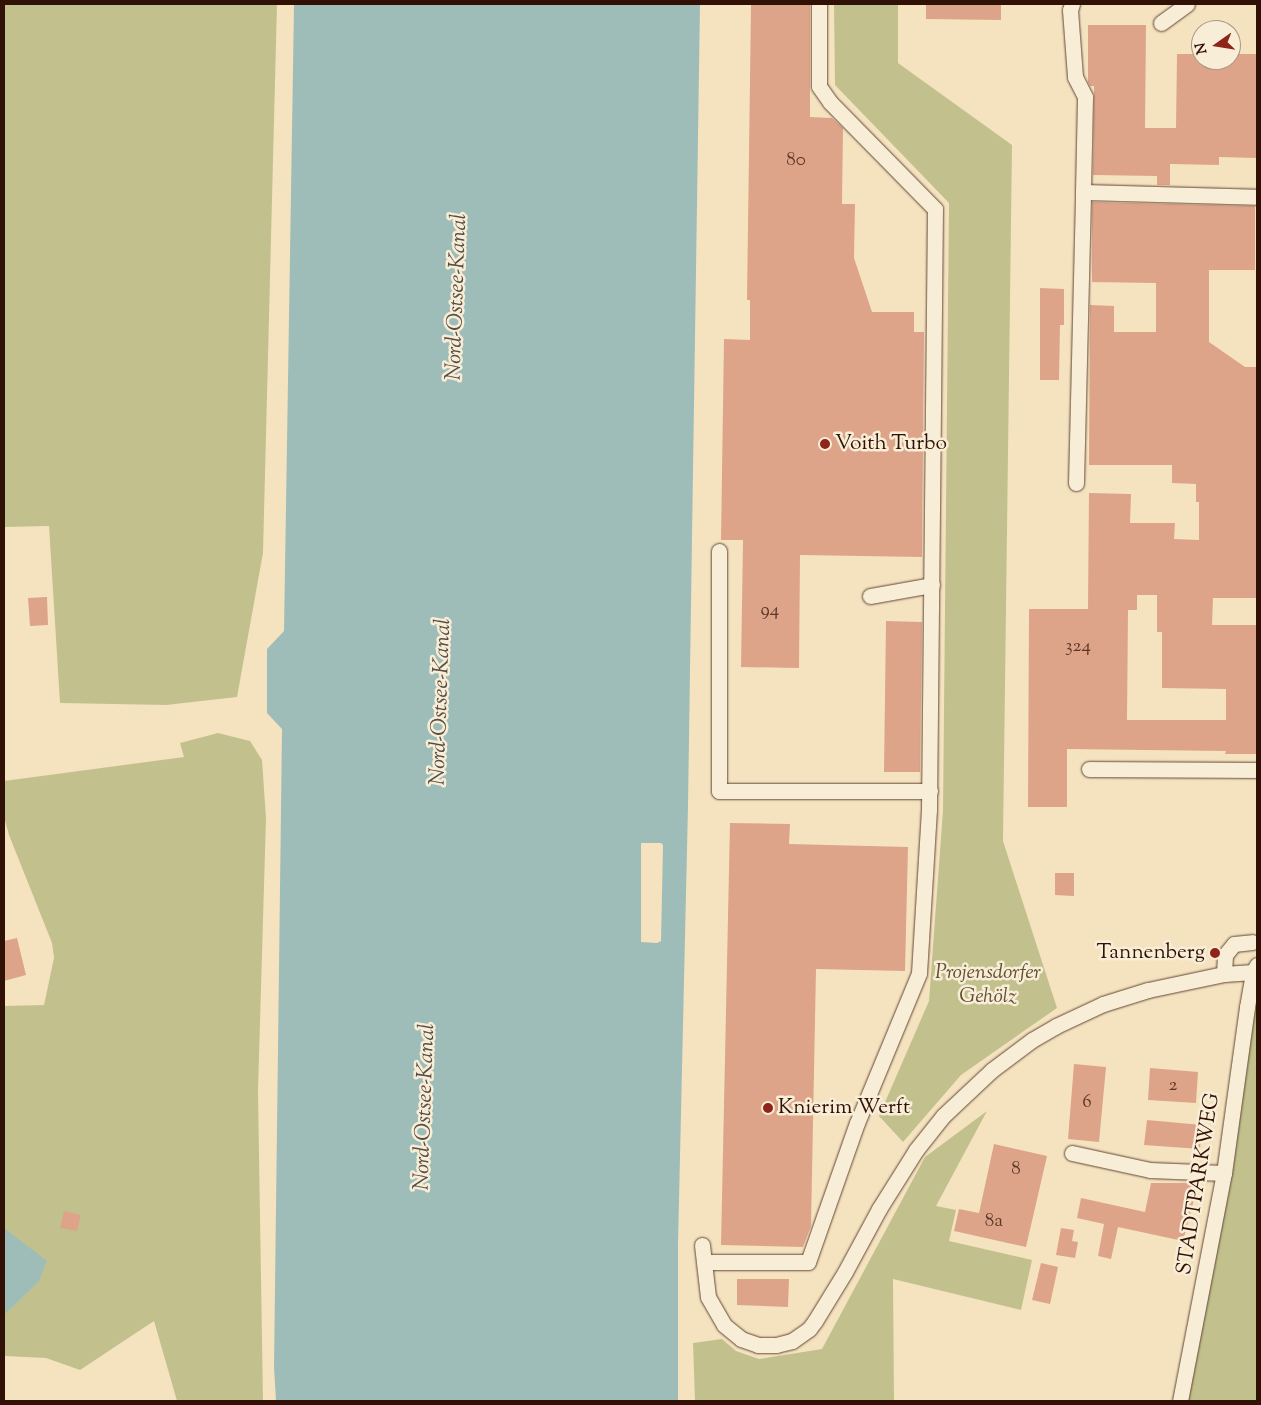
<!DOCTYPE html>
<meta charset="utf-8">
<style>
body{margin:0}
#map{position:relative;width:1261px;height:1405px;overflow:hidden;background:#f5e3c0;font-family:"Sorts Mill Goudy",serif}
div>[style]{position:absolute}
.green>*{inset:0;background:#c2c18e}
.water>*{inset:0;background:#9ebdb9}
.pier>*{inset:0;background:#f5e3c0}
.building>*{inset:0;background:#dda489}
.roads{filter:drop-shadow(0 0 1px #624634) drop-shadow(0 0 1px #624634)}
.minor>*{height:15px;margin:-7.5px;padding:0 7.5px;transform-origin:7.5px;border-radius:7.5px;background:#f8edd6}
.dots>*{width:14px;height:14px;translate:-50% -50%;box-sizing:border-box;border:2px solid #f8edd6;border-radius:50%}
span{translate:-50% -50%;white-space:nowrap;text-align:center;line-height:1.15;-webkit-text-stroke:5px #f8edd6;paint-order:stroke}
.number-label{font-size:19px;color:#5c3626}
.number-label span{-webkit-text-stroke-width:0}
.poi-label{font-size:21px;color:#311105}
.left{translate:0 -50%;text-align:left}
.right{translate:-100% -50%;text-align:right}
.park-label{font-size:21px;color:#644f35;font-style:italic}
.street-label{font-size:21px;color:#311105}
.water-label{font-size:22px;color:#574d44;font-style:italic}
.frame{position:absolute;inset:0;border:5px solid #311105;pointer-events:none}
.north{position:absolute;left:1191px;top:20px;width:50px;height:50px;box-sizing:border-box;background:#f8edd6;border:1px solid #a89582;border-radius:50%;rotate:257deg;font-size:14px;font-weight:700;line-height:20px;text-align:center;color:#311105}
.north::after{content:'';display:block;margin:auto;width:18px;height:22px;background:#8f2418;clip-path:polygon(50% 0,100% 100%,50% 72%,0 100%)}
</style>
<div id="map">
<div class="green">
<div style="clip-path:polygon(4px 4px,277px 4px,263px 553px,237px 697px,166px 705px,60px 703px,49px 526px,4px 527px)"></div>
<div style="clip-path:polygon(834px 4px,898px 4px,898px 63px,1012px 145px,1003px 841px,1057px 1008px,961px 1075px,903px 1142px,879px 1116px,929px 1001px,943px 810px,949px 203px,835px 85px)"></div>
<div style="clip-path:polygon(218px 733px,250px 741px,262px 760px,266px 818px,258px 1091px,263px 1401px,177px 1401px,154px 1321px,80px 1370px,46px 1358px,4px 1356px,4px 1006px,44px 1005px,54px 958px,52px 943px,9px 835px,4px 817px,4px 781px,184px 757px,180px 743px)"></div>
<div style="clip-path:polygon(1257px 984px,1257px 1401px,1186px 1401px,1238px 1130px,1254px 992px)"></div>
<div style="clip-path:polygon(987px 1111px,936px 1206px,956px 1210px,949px 1241px,1032px 1260px,1021px 1310px,893px 1279px,894px 1401px,695px 1401px,693px 1343px,722px 1339px,736px 1351px,759px 1359px,822px 1349px,925px 1157px)"></div>
</div>
<div class="water">
<div style="clip-path:polygon(294px 4px,700px 4px,688px 806px,678px 1245px,678px 1401px,276px 1401px,274px 1367px,282px 729px,267px 713px,267px 649px,284px 631px)"></div>
<div style="clip-path:polygon(4px 1228px,47px 1261px,39px 1281px,4px 1315px)"></div>
</div>
<div class="pier">
<div style="clip-path:polygon(641px 843px,661px 843px,663px 845px,661px 941px,657px 943px,641px 942px)"></div>
</div>
<div class="building">
<div style="clip-path:polygon(751px 4px,810px 4px,810px 117px,832px 118px,843px 128px,842px 204px,855px 204px,854px 258px,872px 312px,914px 312px,914px 332px,924px 332px,922px 557px,800px 555px,799px 668px,741px 667px,743px 540px,721px 540px,724px 339px,750px 340px,750px 300px,747px 300px)"></div>
<div style="clip-path:polygon(926px 4px,1001px 4px,1001px 20px,926px 19px)"></div>
<div style="clip-path:polygon(1088px 25px,1146px 25px,1145px 128px,1176px 128px,1177px 54px,1201px 54px,1201px 60px,1231px 60px,1231px 54px,1257px 54px,1256px 158px,1219px 157px,1219px 165px,1170px 164px,1170px 185px,1157px 185px,1157px 176px,1093px 175px,1094px 86px,1090px 86px,1088px 82px)"></div>
<div style="clip-path:polygon(evenodd,1092px 202px,1255px 206px,1255px 270px,1209px 270px,1209px 342px,1245px 367px,1257px 367px,1257px 598px,1213px 598px,1212px 625px,1257px 625px,1257px 754px,1225px 754px,1226px 751px,1067px 749px,1067px 807px,1028px 807px,1029px 609px,1088px 609px,1089px 493px,1131px 494px,1130px 523px,1175px 523px,1174px 539px,1199px 540px,1199px 502px,1196px 502px,1196px 484px,1172px 483px,1172px 465px,1089px 465px,1090px 305px,1114px 306px,1114px 332px,1156px 332px,1156px 283px,1092px 282px,1092px 202px,1137px 595px,1157px 595px,1157px 632px,1162px 632px,1162px 688px,1226px 689px,1226px 720px,1127px 720px,1128px 610px,1137px 610px,1137px 595px)"></div>
<div style="clip-path:polygon(1040px 288px,1064px 289px,1064px 325px,1060px 325px,1059px 380px,1040px 380px)"></div>
<div style="clip-path:polygon(47px 597px,48px 625px,30px 626px,28px 598px)"></div>
<div style="clip-path:polygon(886px 621px,922px 622px,920px 772px,884px 772px)"></div>
<div style="clip-path:polygon(730px 823px,790px 824px,789px 844px,908px 847px,905px 971px,816px 969px,811px 1226px,803px 1247px,721px 1245px)"></div>
<div style="clip-path:polygon(1055px 873px,1074px 873px,1074px 896px,1055px 895px)"></div>
<div style="clip-path:polygon(17px 938px,26px 975px,4px 981px,4px 941px)"></div>
<div style="clip-path:polygon(1074px 1064px,1106px 1067px,1099px 1142px,1068px 1139px)"></div>
<div style="clip-path:polygon(1150px 1068px,1198px 1072px,1196px 1103px,1148px 1100px)"></div>
<div style="clip-path:polygon(1147px 1120px,1202px 1125px,1200px 1149px,1144px 1145px)"></div>
<div style="clip-path:polygon(994px 1144px,1047px 1156px,1026px 1247px,954px 1231px,959px 1209px,979px 1213px)"></div>
<div style="clip-path:polygon(1151px 1183px,1191px 1183px,1196px 1192px,1183px 1241px,1118px 1227px,1111px 1259px,1098px 1256px,1104px 1224px,1077px 1218px,1081px 1198px,1145px 1212px)"></div>
<div style="clip-path:polygon(64px 1211px,81px 1215px,77px 1231px,60px 1228px)"></div>
<div style="clip-path:polygon(1061px 1228px,1074px 1230px,1072px 1241px,1078px 1242px,1075px 1258px,1056px 1255px)"></div>
<div style="clip-path:polygon(1041px 1263px,1058px 1267px,1050px 1304px,1032px 1300px)"></div>
<div style="clip-path:polygon(737px 1279px,789px 1279px,788px 1307px,737px 1305px)"></div>
</div>
<div class="roads">
<div class="minor">
<div style="left:1072px;top:4px;width:6px;rotate:108deg"></div>
<div style="left:1070px;top:10px;width:67px;rotate:85.7deg"></div>
<div style="left:1075px;top:77px;width:22px;rotate:63deg"></div>
<div style="left:1085px;top:97px;width:95px;rotate:91.2deg"></div>
<div style="left:1161px;top:23px;width:32px;rotate:-36deg"></div>
<div style="left:1076px;top:483px;width:291px;rotate:-88.6deg"></div>
<div style="left:1083px;top:192px;width:174px;rotate:1.6deg"></div>
<div style="left:719px;top:551px;width:240px;rotate:90deg"></div>
<div style="left:719px;top:791px;width:211px"></div>
<div style="left:870px;top:596px;width:63px;rotate:-10.1deg"></div>
<div style="left:1089px;top:769px;width:168px;rotate:0.3deg"></div>
<div style="left:1224px;top:974px;width:19px;rotate:-87deg"></div>
<div style="left:1225px;top:955px;width:14px;rotate:-51deg"></div>
<div style="left:1234px;top:944px;width:18px;rotate:-6deg"></div>
<div style="left:1072px;top:1153px;width:80px;rotate:12.3deg"></div>
<div style="left:1150px;top:1170px;width:74px;rotate:2.3deg"></div>
<div style="left:702px;top:1245px;width:52px;rotate:83.4deg"></div>
<div style="left:708px;top:1297px;width:32px;rotate:60deg"></div>
<div style="left:724px;top:1325px;width:22px;rotate:39deg"></div>
<div style="left:741px;top:1339px;width:18px;rotate:19deg"></div>
<div style="left:758px;top:1345px;width:18px"></div>
<div style="left:776px;top:1345px;width:16px;rotate:-14deg"></div>
<div style="left:792px;top:1341px;width:21px;rotate:-35deg"></div>
<div style="left:809px;top:1329px;width:10px;rotate:-53deg"></div>
<div style="left:815px;top:1321px;width:57px;rotate:-58.5deg"></div>
<div style="left:845px;top:1272px;width:72px;rotate:-61.6deg"></div>
<div style="left:879px;top:1209px;width:70px;rotate:-57.9deg"></div>
<div style="left:916px;top:1150px;width:43px;rotate:-51.5deg"></div>
<div style="left:943px;top:1116px;width:67px;rotate:-43.2deg"></div>
<div style="left:992px;top:1070px;width:50px;rotate:-36.9deg"></div>
<div style="left:1032px;top:1040px;width:28px;rotate:-30deg"></div>
<div style="left:1056px;top:1026px;width:52px;rotate:-25.1deg"></div>
<div style="left:1103px;top:1004px;width:47px;rotate:-17.3deg"></div>
<div style="left:1148px;top:990px;width:78px;rotate:-11.9deg"></div>
<div style="left:1224px;top:974px;width:29px;rotate:-4deg"></div>
<div style="left:704px;top:1262px;width:104px"></div>
<div style="left:808px;top:1262px;width:147px;rotate:-70.6deg"></div>
<div style="left:857px;top:1123px;width:162px;rotate:-67.5deg"></div>
<div style="left:919px;top:973px;width:163px;rotate:-86.5deg"></div>
<div style="left:929px;top:810px;width:601px;rotate:-89.43deg"></div>
<div style="left:935px;top:209px;width:150px;rotate:-134.5deg"></div>
<div style="left:830px;top:102px;width:19px;rotate:-125deg"></div>
<div style="left:819px;top:86px;width:82px;rotate:-90deg"></div>
<div style="left:1180px;top:1401px;width:232px;rotate:-79.1deg"></div>
<div style="left:1224px;top:1173px;width:168px;rotate:-82.1deg"></div>
<div style="left:1247px;top:1007px;width:36px;rotate:-80deg"></div>
<div style="left:1253px;top:972px;width:8px;rotate:-60deg"></div>
</div>
</div>
<div class="dots">
<div style="left:825px;top:444px;background:#8f2418"></div>
<div style="left:1215px;top:953px;background:#8f2418"></div>
<div style="left:768px;top:1108px;background:#8f2418"></div>
</div>
<div class="number-label">
<span style="left:796px;top:161px">80</span>
<span style="left:770px;top:611px">94</span>
<span style="left:1078px;top:647px">324</span>
<span style="left:1173px;top:1086px">2</span>
<span style="left:1087px;top:1103px">6</span>
<span style="left:1016px;top:1170px">8</span>
<span style="left:994px;top:1222px">8a</span>
</div>
<div class="poi-label">
<span class="left" style="left:835px;top:444px">Voith Turbo</span>
<span class="right" style="left:1205px;top:953px">Tannenberg</span>
<span class="left" style="left:778px;top:1108px">Knierim Werft</span>
</div>
<div class="park-label">
<span style="left:988px;top:985px">Projensdorfer<br>Gehölz</span>
</div>
<div class="street-label">
<span style="left:1199px;top:1184px;rotate:-81deg">STADTPARKWEG</span>
</div>
<div class="water-label">
<span style="left:458px;top:297px;rotate:-88deg">Nord-Ostsee-Kanal</span>
<span style="left:442px;top:702px;rotate:-88deg">Nord-Ostsee-Kanal</span>
<span style="left:426px;top:1107px;rotate:-88deg">Nord-Ostsee-Kanal</span>
</div>
<div class="frame"></div>
<div class="north">N</div>
</div>
